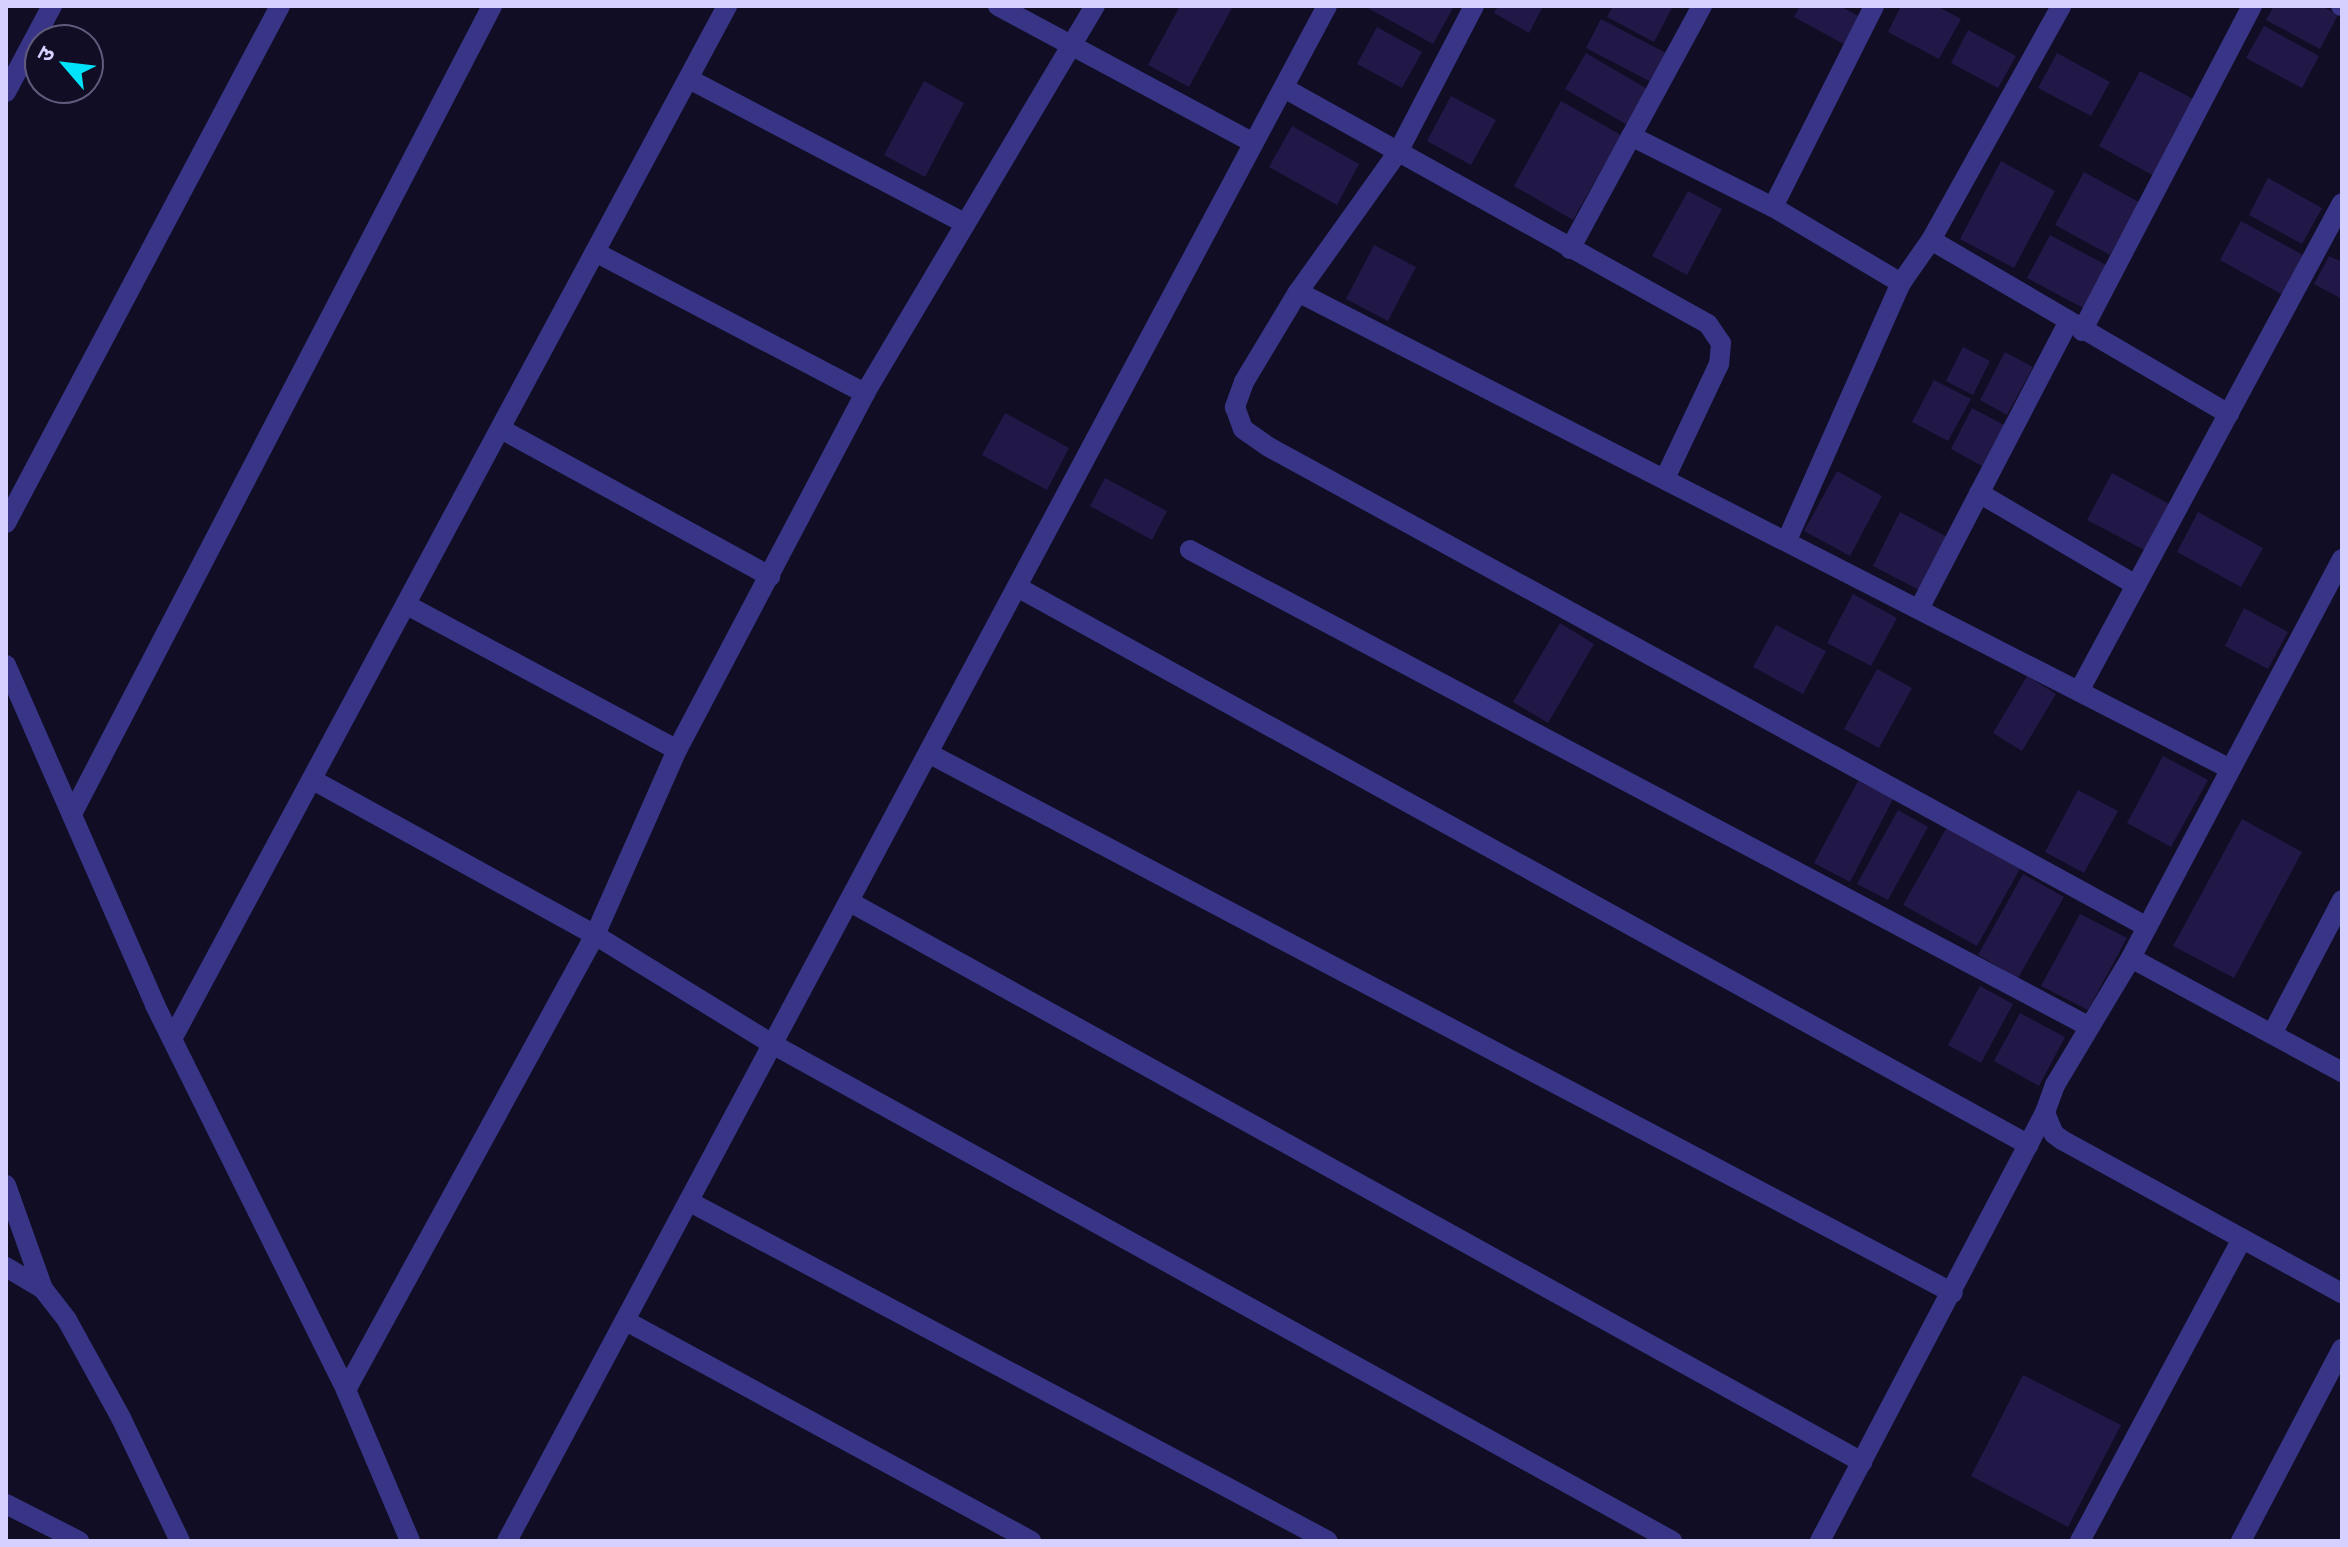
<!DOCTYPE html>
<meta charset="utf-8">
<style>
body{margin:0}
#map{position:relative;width:2348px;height:1547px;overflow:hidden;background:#110d25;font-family:"Noto Sans","Noto Sans Devanagari",sans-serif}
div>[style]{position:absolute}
.building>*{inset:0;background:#211847}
.minor>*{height:20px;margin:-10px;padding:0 10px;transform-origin:10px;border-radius:10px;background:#383587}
.tertiary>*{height:20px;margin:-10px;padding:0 10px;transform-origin:10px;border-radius:10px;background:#383587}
span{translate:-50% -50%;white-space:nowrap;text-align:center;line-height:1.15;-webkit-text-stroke:8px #110d25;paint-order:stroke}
.frame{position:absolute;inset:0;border:8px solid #d6d0ff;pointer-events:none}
.north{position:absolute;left:24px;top:24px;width:80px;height:80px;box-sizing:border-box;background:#110d25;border:2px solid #605b7c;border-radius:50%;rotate:298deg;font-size:22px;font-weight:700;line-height:32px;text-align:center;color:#d6d0ff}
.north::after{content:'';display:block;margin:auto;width:28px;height:36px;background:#00e3fb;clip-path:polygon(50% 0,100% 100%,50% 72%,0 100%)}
</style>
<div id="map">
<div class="building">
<div style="clip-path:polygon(1180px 6px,1232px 8px,1189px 87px,1148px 65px)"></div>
<div style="clip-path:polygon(1364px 6px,1454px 6px,1433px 44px)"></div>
<div style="clip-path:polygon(1498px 6px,1543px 6px,1529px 33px,1494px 13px)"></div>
<div style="clip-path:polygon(1613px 6px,1673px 6px,1654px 42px,1607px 17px)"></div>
<div style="clip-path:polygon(1800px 6px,1840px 6px,1864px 19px,1849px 47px,1794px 17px)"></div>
<div style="clip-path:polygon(1901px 6px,1937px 6px,1961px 19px,1939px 59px,1888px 32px)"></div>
<div style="clip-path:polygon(2274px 6px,2322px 6px,2338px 15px,2320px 49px,2266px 20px)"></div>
<div style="clip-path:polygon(1601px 19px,1668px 54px,1653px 83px,1586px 48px)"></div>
<div style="clip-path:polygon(2264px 26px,2319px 56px,2302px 88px,2246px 58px)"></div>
<div style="clip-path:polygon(1377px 27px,1422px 52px,1402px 88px,1357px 64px)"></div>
<div style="clip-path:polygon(1968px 30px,2016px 56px,1998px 88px,1951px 63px)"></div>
<div style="clip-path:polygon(1586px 53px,1649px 90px,1629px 126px,1565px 89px)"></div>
<div style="clip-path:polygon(2057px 53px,2110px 82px,2091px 116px,2038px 88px)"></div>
<div style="clip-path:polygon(2140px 71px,2197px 101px,2156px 177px,2099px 146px)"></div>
<div style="clip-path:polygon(924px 81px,964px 103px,925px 177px,884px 155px)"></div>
<div style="clip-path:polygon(1451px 96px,1496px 120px,1471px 165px,1427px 141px)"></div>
<div style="clip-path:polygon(1561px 101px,1621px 135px,1573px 220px,1514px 186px)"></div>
<div style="clip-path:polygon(1292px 126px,1359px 164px,1337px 205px,1269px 167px)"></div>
<div style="clip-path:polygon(2001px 161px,2055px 191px,2014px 268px,1960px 239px)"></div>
<div style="clip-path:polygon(2084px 172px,2139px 202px,2110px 255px,2055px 225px)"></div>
<div style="clip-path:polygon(2268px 178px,2322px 208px,2302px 244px,2249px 215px)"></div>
<div style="clip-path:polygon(1688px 191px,1722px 209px,1687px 275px,1652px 256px)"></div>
<div style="clip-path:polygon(2241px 221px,2305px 256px,2283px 295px,2220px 260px)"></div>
<div style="clip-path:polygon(2050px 235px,2110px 267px,2087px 310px,2027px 278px)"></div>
<div style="clip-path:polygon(1374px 245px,1416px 267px,1388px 321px,1346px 299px)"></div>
<div style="clip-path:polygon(2329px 256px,2342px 262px,2342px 299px,2314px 284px)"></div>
<div style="clip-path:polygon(1963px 347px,1990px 361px,1973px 395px,1946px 381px)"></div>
<div style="clip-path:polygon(2005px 352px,2033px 367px,2007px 415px,1980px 400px)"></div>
<div style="clip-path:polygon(1934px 380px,1971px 399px,1948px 441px,1912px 422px)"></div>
<div style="clip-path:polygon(1972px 408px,2004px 425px,1982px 466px,1951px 449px)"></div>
<div style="clip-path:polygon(1005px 413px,1069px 448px,1047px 490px,982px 455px)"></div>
<div style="clip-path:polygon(1837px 471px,1882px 496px,1850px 556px,1804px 531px)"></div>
<div style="clip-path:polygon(2112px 473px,2173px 506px,2148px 552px,2087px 520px)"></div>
<div style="clip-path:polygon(1105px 478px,1167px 511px,1152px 540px,1090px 506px)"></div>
<div style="clip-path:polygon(1900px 512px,1951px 539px,1923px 592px,1873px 566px)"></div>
<div style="clip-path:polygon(2198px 512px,2263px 548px,2241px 587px,2177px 552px)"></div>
<div style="clip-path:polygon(1853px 594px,1897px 618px,1871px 666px,1827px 643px)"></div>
<div style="clip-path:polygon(2244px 608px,2288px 632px,2268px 669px,2225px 646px)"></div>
<div style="clip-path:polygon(1560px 623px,1594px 644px,1548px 723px,1513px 702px)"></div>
<div style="clip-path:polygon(1776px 625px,1826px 651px,1803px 694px,1753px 667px)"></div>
<div style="clip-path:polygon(1877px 669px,1912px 688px,1879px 748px,1844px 729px)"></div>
<div style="clip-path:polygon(2027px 676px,2056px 694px,2022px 751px,1993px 733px)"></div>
<div style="clip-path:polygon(2163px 756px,2208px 780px,2171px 847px,2127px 823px)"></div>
<div style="clip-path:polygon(1858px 781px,1893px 799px,1850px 882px,1814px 863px)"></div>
<div style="clip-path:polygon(2078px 790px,2118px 811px,2084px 873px,2045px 852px)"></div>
<div style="clip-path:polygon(1898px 810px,1928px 827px,1888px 900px,1857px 884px)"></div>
<div style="clip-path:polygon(2242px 819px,2302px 852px,2234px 978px,2173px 946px)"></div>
<div style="clip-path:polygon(1947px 827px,2021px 867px,1977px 946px,1903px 905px)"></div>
<div style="clip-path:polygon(2023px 874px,2064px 897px,2018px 978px,1978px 955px)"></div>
<div style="clip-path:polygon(2080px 914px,2127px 938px,2088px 1010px,2041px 986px)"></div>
<div style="clip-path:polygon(1980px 986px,2013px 1004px,1981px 1063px,1948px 1045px)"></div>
<div style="clip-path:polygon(2020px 1013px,2065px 1037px,2039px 1086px,1994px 1061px)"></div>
<div style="clip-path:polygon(2023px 1375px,2121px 1425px,2068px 1527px,1971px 1476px)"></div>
</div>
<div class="minor">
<div style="left:998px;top:6px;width:290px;rotate:28.2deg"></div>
<div style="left:1474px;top:6px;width:165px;rotate:117.5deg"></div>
<div style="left:1398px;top:152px;width:172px;rotate:125.5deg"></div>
<div style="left:1298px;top:292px;width:105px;rotate:121deg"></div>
<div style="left:1244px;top:382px;width:27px;rotate:110deg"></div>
<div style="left:1235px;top:407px;width:23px;rotate:70deg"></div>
<div style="left:1243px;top:429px;width:29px;rotate:35deg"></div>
<div style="left:1267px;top:446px;width:1003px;rotate:28.66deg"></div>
<div style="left:2341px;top:6px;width:1px"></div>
<div style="left:689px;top:79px;width:311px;rotate:27.6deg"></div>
<div style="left:1284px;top:88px;width:485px;rotate:29.1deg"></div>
<div style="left:1708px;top:324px;width:23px;rotate:56deg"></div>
<div style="left:1721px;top:343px;width:21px;rotate:95deg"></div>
<div style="left:1719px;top:364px;width:126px;rotate:115.3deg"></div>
<div style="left:6px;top:92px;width:98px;rotate:-61.9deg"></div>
<div style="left:1631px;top:136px;width:159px;rotate:26.6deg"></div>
<div style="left:1773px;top:207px;width:149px;rotate:30.7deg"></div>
<div style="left:1773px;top:207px;width:225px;rotate:-63.3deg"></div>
<div style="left:1931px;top:240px;width:345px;rotate:30.3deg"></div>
<div style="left:1570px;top:249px;width:277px;rotate:-61.5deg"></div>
<div style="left:595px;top:252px;width:305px;rotate:27.6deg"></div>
<div style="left:1298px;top:292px;width:1047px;rotate:27.1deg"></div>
<div style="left:2082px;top:331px;width:367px;rotate:-62.4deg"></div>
<div style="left:501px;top:429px;width:307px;rotate:28.7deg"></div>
<div style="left:1979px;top:493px;width:182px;rotate:30.4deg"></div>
<div style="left:6px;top:523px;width:585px;rotate:-62.08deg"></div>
<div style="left:1787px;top:540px;width:281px;rotate:-66.1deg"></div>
<div style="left:1901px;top:283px;width:52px;rotate:-55.1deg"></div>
<div style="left:1931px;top:240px;width:268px;rotate:-60.9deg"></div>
<div style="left:1190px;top:550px;width:1016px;rotate:27.93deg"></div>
<div style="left:1019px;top:588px;width:1153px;rotate:28.88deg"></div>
<div style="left:407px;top:605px;width:306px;rotate:28.2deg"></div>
<div style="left:1919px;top:609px;width:322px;rotate:-62.5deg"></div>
<div style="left:6px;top:665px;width:371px;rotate:66.3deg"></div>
<div style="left:155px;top:1005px;width:430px;rotate:63.6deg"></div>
<div style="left:346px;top:1390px;width:164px;rotate:67deg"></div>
<div style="left:2079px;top:691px;width:554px;rotate:-61.68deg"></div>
<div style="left:930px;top:754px;width:1156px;rotate:27.78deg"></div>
<div style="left:313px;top:780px;width:322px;rotate:28.8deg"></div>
<div style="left:595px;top:935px;width:210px;rotate:31.6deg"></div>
<div style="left:774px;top:1045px;width:1026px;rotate:28.91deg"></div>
<div style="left:72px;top:814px;width:911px;rotate:-62.53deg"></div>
<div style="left:850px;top:902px;width:1157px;rotate:28.96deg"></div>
<div style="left:2131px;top:958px;width:240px;rotate:28.4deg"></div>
<div style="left:2272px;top:1034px;width:151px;rotate:-62.4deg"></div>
<div style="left:172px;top:1039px;width:1173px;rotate:-61.75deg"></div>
<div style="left:6px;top:1185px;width:110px;rotate:70.4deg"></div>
<div style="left:690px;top:1202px;width:722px;rotate:27.98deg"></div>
<div style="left:6px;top:1267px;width:43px;rotate:30.7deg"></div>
<div style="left:43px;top:1289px;width:39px;rotate:52deg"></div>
<div style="left:67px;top:1320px;width:112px;rotate:61.1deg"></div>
<div style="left:121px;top:1418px;width:136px;rotate:64.4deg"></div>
<div style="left:626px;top:1321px;width:461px;rotate:28.5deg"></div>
<div style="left:346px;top:1390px;width:519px;rotate:-61.31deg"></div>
<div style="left:595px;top:935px;width:202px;rotate:-66.1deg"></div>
<div style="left:677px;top:750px;width:403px;rotate:-62.2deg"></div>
<div style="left:865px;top:393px;width:450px;rotate:-59.3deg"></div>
<div style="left:6px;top:1504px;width:82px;rotate:26.9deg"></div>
<div style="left:507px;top:1541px;width:1740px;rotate:-61.89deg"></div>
<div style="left:1820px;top:1541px;width:484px;rotate:-62.3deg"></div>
<div style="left:2080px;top:1541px;width:343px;rotate:-61.8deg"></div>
<div style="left:2241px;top:1541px;width:217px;rotate:-62.3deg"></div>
</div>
<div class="tertiary">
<div style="left:2342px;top:559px;width:451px;rotate:117.9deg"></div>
<div style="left:2131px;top:958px;width:148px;rotate:120.9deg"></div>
<div style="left:2055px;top:1085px;width:30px;rotate:110deg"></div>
<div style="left:2045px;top:1113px;width:23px;rotate:67deg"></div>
<div style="left:2054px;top:1134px;width:10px;rotate:37deg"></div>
<div style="left:2062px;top:1140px;width:319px;rotate:28.7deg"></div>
</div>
<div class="frame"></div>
<div class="north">उ</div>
</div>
